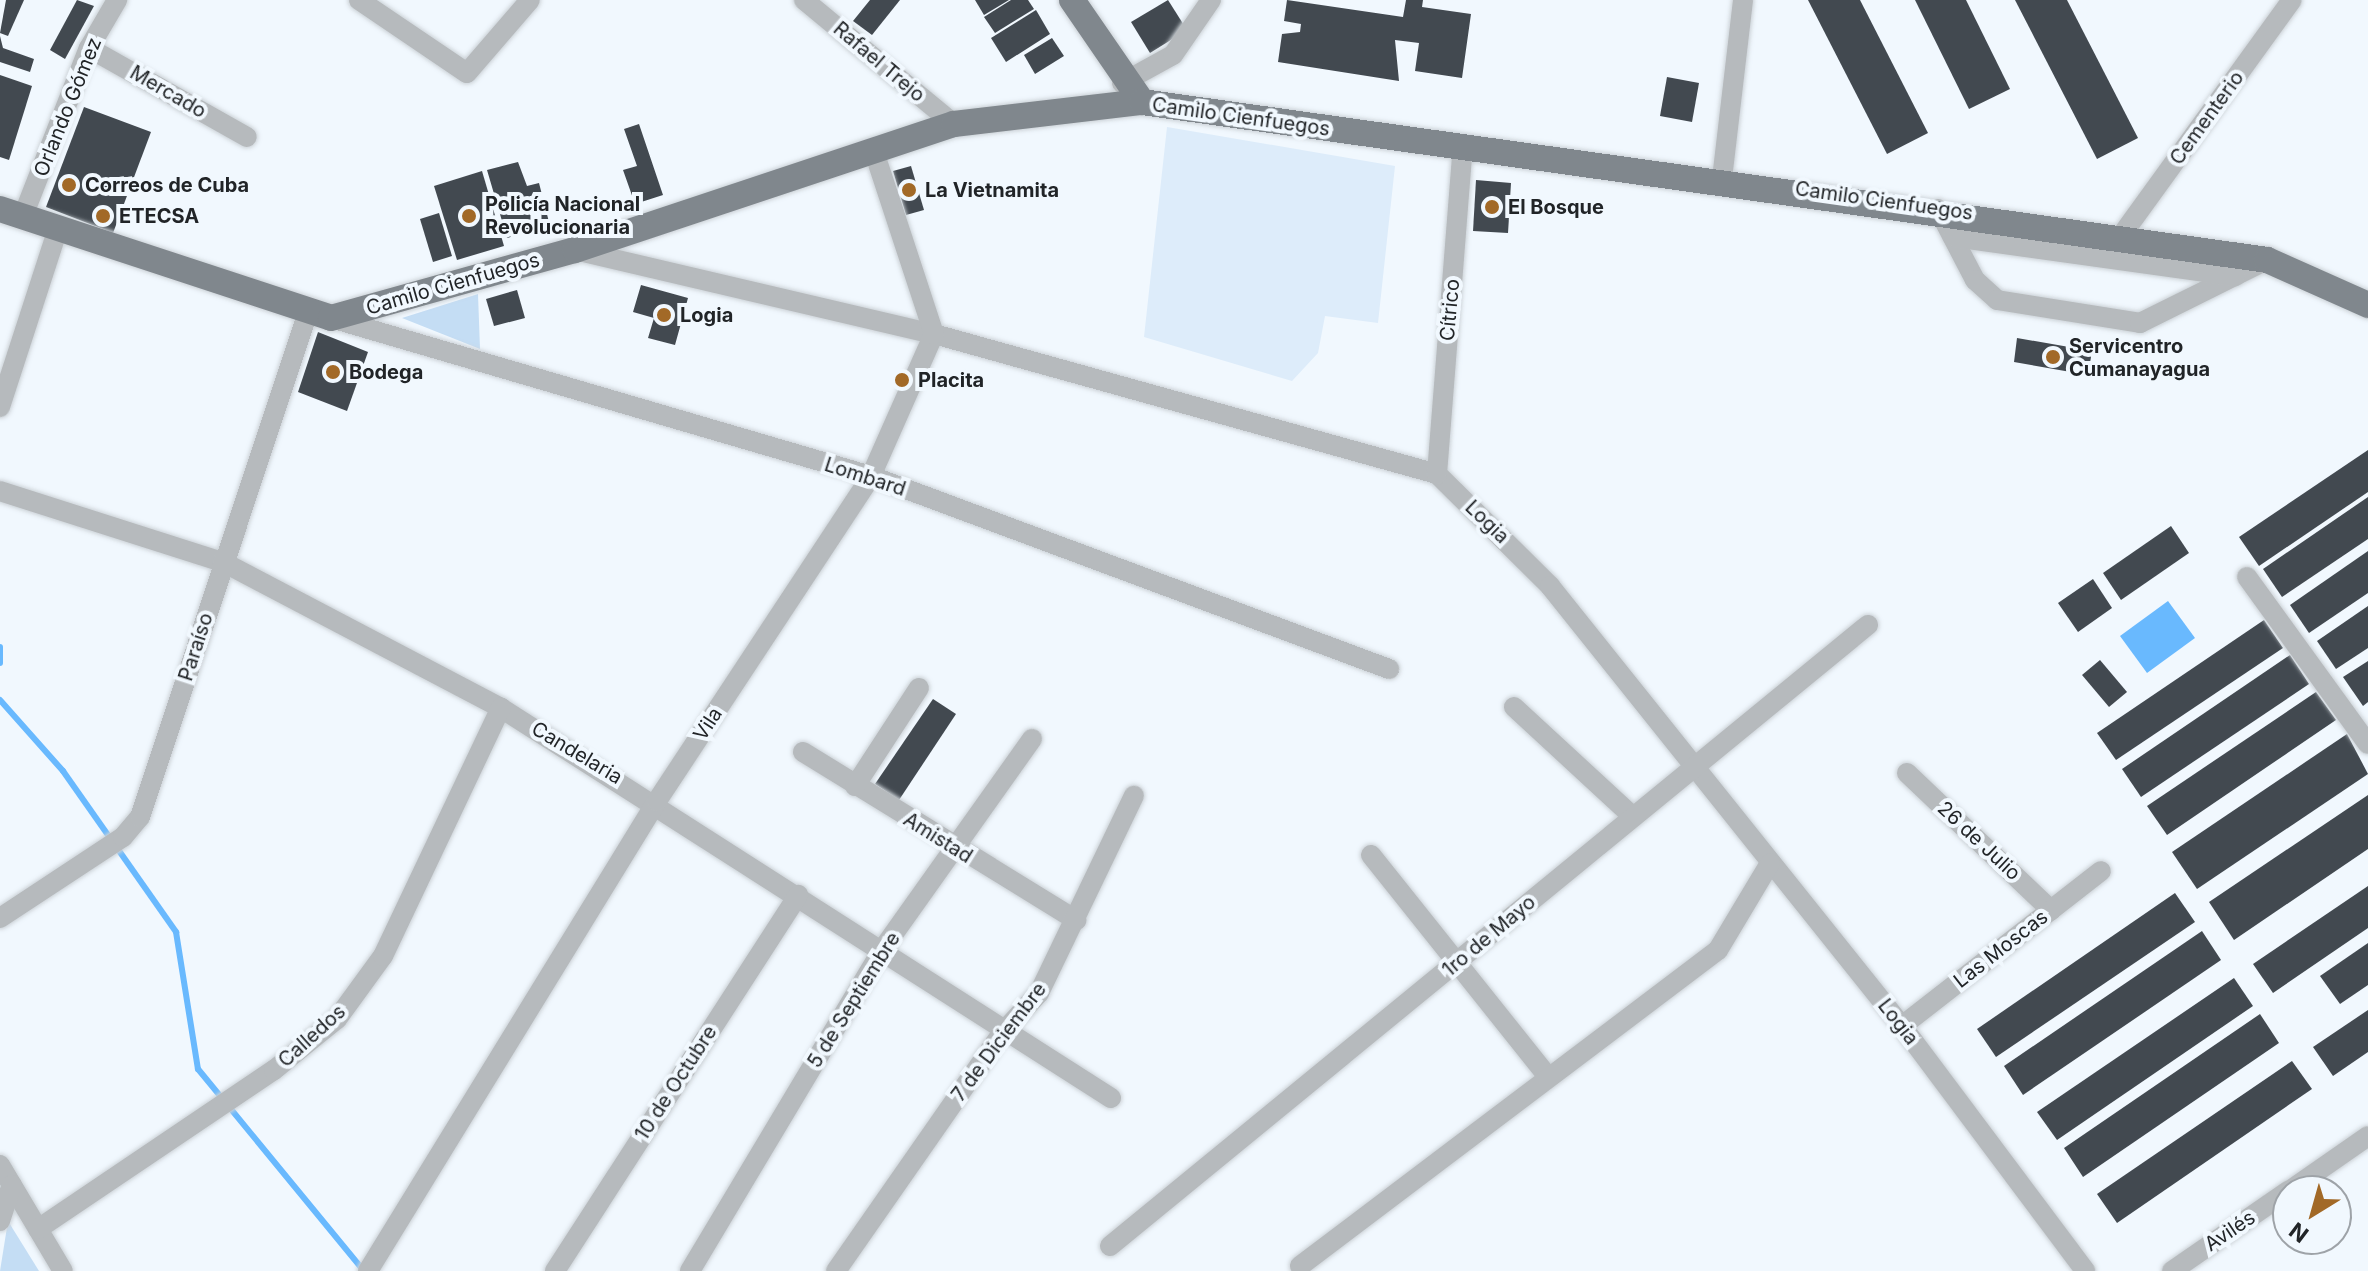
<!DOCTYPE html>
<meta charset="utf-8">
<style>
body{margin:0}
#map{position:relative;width:2368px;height:1271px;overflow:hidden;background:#f1f8fe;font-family:Inter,sans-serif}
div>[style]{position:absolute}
.built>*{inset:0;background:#ddecfa}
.green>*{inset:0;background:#c4ddf4}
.water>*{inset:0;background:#69b9fe}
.stream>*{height:6px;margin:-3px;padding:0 3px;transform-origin:3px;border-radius:3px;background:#69b9fe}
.building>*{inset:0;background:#424950}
.roads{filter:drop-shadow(0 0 2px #ccd2d7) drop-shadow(0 0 2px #ccd2d7)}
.minor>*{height:20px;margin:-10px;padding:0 10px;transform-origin:10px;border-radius:10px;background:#b6babd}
.major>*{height:26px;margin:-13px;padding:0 13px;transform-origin:13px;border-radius:13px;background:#80878d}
.dots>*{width:22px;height:22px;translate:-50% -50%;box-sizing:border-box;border:4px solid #f1f8fe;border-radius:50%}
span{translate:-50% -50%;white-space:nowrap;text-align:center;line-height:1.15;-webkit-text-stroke:8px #f1f8fe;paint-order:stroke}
.street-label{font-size:20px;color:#212427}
.poi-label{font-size:20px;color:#212427;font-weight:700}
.left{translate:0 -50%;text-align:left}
.north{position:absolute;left:2272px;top:1175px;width:80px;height:80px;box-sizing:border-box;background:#f1f8fe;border:2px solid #9ea3a8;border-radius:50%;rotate:217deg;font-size:22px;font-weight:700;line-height:32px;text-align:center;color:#212427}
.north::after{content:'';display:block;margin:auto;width:28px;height:36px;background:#a26927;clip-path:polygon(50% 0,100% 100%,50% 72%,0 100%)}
</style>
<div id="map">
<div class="built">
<div style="clip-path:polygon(1167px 127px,1395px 166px,1378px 323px,1325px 316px,1318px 353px,1292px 381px,1144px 337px)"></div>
</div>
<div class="green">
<div style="clip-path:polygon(478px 294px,480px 349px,402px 318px)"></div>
<div style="clip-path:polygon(8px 1221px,39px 1271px,0 1271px)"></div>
</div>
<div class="water">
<div style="clip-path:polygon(2168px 601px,2195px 638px,2147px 673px,2120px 636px)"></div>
</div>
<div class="stream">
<div style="left:0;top:647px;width:16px;rotate:90deg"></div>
<div style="left:0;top:700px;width:95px;rotate:48.4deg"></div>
<div style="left:63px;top:771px;width:197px;rotate:54.9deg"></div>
<div style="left:176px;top:932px;width:139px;rotate:80.9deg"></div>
<div style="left:198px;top:1069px;width:261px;rotate:50.6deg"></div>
</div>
<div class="building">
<div style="clip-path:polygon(6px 0,24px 0,8px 36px,0 33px)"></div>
<div style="clip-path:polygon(77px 0,94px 6px,65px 59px,50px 50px)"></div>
<div style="clip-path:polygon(870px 0,900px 0,872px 35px,853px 21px)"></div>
<div style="clip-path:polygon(975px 0,1009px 0,984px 15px)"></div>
<div style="clip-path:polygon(1011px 0,1028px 0,1034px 9px,995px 33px,984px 17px)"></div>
<div style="clip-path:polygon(1168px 0,1187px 30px,1150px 53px,1131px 22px)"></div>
<div style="clip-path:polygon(1287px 0,1403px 17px,1406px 0,1423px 0,1422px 7px,1471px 14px,1462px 78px,1415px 71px,1419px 43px,1395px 40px,1399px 81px,1278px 62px,1282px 34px,1300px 32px,1301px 24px,1284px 21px)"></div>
<div style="clip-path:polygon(1808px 0,1860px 0,1928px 133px,1887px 154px)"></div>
<div style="clip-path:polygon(1915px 0,1966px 0,2010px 89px,1969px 109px)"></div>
<div style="clip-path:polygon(2015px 0,2067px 0,2138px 138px,2097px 159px)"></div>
<div style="clip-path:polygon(1036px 10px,1050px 34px,1006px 62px,991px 38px)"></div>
<div style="clip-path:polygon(0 36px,3px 48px,34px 59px,30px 72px,0 62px)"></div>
<div style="clip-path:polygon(1052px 38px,1064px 56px,1035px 74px,1024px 55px)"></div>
<div style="clip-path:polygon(0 75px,32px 86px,9px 160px,0 157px)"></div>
<div style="clip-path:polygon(1667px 77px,1699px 83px,1692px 122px,1660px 116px)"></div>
<div style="clip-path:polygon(84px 107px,151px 132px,113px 233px,46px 207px)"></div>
<div style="clip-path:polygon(639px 124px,663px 195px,635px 204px,623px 170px,637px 166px,624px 129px)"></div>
<div style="clip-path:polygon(518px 162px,527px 186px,539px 183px,550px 226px,507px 238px,487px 170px)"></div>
<div style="clip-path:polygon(911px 166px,924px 210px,906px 215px,893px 171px)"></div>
<div style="clip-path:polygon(482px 171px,504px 246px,457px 260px,434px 186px)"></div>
<div style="clip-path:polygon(1476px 180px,1511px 183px,1508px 233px,1473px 231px)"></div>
<div style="clip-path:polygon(439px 213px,452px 256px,433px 262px,420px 219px)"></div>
<div style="clip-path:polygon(641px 285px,688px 298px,675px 345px,648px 338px,654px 318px,633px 312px)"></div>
<div style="clip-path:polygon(517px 290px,525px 318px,494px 326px,486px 299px)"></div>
<div style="clip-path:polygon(318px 332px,368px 352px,347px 411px,298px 392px)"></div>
<div style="clip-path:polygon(2017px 338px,2092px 351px,2088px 375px,2014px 362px)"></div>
<div style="clip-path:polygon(2368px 450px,2368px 492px,2259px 566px,2239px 537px)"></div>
<div style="clip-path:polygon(2368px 497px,2368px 539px,2282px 597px,2263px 569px)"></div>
<div style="clip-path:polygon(2171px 526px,2189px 553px,2121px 600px,2103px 573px)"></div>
<div style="clip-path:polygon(2368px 551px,2368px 593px,2309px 633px,2290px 605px)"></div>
<div style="clip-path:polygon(2093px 579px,2112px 608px,2078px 632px,2058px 603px)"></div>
<div style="clip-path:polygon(2368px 606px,2368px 648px,2336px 669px,2317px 641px)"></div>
<div style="clip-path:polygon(2264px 620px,2283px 648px,2116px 760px,2097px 733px)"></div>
<div style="clip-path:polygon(2290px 655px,2309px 684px,2141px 797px,2122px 769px)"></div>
<div style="clip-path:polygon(2100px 660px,2127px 692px,2109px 707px,2082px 675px)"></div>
<div style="clip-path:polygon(2368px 661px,2368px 702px,2363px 706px,2343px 677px)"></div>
<div style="clip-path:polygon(2316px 692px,2336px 720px,2167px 835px,2147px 806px)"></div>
<div style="clip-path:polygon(933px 699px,956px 714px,899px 800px,875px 784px)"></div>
<div style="clip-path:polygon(2347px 734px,2368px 774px,2197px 889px,2172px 852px)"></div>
<div style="clip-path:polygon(2368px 795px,2368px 849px,2234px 940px,2209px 902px)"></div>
<div style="clip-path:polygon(2368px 886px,2368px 928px,2273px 993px,2253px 964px)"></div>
<div style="clip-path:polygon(2175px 893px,2195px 922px,1996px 1057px,1977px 1029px)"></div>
<div style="clip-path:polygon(2202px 931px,2221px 960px,2023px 1095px,2004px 1066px)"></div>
<div style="clip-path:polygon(2368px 943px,2368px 985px,2340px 1004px,2320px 976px)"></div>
<div style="clip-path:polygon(2234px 978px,2253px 1006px,2057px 1140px,2037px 1112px)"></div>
<div style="clip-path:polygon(2368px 1010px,2368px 1052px,2333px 1076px,2313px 1047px)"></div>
<div style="clip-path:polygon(2260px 1014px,2279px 1043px,2083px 1177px,2064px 1148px)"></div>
<div style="clip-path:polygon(2292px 1061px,2312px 1089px,2117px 1223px,2097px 1194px)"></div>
</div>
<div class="roads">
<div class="minor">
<div style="left:359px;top:0;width:130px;rotate:34.1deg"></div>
<div style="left:467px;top:73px;width:96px;rotate:-49.2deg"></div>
<div style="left:804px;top:0;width:195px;rotate:39.6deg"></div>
<div style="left:89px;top:48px;width:181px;rotate:29.4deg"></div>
<div style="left:1122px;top:83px;width:58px;rotate:-28.8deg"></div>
<div style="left:1173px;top:55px;width:67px;rotate:-55.4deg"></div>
<div style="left:1722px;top:179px;width:180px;rotate:-83.3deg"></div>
<div style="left:1938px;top:209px;width:80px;rotate:62.5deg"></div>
<div style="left:1975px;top:280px;width:30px;rotate:42deg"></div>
<div style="left:1997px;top:300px;width:145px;rotate:9.1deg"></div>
<div style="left:2140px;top:323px;width:142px;rotate:-26.4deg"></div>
<div style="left:23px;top:216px;width:180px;rotate:-68.6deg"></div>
<div style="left:89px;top:48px;width:56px;rotate:-59.7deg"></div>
<div style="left:2121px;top:236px;width:291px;rotate:-54.1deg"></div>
<div style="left:1953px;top:237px;width:285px;rotate:7.9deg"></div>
<div style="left:575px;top:250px;width:369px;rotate:13.2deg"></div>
<div style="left:934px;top:334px;width:522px;rotate:15.55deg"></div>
<div style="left:1437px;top:474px;width:159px;rotate:44.7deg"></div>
<div style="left:1550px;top:586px;width:563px;rotate:51.34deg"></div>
<div style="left:1902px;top:1026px;width:306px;rotate:53.2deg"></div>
<div style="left:331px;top:318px;width:563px;rotate:16.31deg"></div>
<div style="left:871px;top:476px;width:553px;rotate:20.43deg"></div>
<div style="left:0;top:407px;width:188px;rotate:-72deg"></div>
<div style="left:1437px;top:474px;width:328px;rotate:-85.5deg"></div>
<div style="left:0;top:491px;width:234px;rotate:17.7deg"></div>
<div style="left:223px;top:562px;width:314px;rotate:27.7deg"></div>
<div style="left:501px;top:708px;width:724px;rotate:32.59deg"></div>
<div style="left:2247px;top:577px;width:206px;rotate:54.1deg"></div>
<div style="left:1514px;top:707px;width:161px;rotate:42.7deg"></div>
<div style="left:803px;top:752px;width:321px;rotate:31.6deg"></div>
<div style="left:1907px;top:773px;width:199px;rotate:43.6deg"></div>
<div style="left:855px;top:786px;width:117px;rotate:-56.9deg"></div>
<div style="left:1371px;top:855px;width:284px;rotate:51.4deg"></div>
<div style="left:0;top:918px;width:147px;rotate:-33.4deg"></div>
<div style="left:123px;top:837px;width:26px;rotate:-50deg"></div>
<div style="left:140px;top:817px;width:532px;rotate:-71.6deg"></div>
<div style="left:1902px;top:1026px;width:252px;rotate:-37.9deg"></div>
<div style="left:0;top:1165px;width:123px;rotate:59.3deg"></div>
<div style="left:2289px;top:1191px;width:96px;rotate:-34.8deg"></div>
<div style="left:0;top:1221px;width:38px;rotate:-72deg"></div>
<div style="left:38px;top:1229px;width:285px;rotate:-34deg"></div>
<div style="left:274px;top:1070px;width:81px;rotate:-39deg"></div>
<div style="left:337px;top:1019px;width:78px;rotate:-53.9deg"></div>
<div style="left:383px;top:956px;width:275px;rotate:-64.6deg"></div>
<div style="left:1110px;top:1246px;width:980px;rotate:-39.33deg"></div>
<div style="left:1300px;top:1266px;width:524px;rotate:-37.09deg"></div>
<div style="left:1718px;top:950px;width:101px;rotate:-59.1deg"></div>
<div style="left:368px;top:1271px;width:552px;rotate:-58.41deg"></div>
<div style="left:657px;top:801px;width:389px;rotate:-56.6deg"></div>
<div style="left:871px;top:476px;width:155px;rotate:-66.1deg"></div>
<div style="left:934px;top:334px;width:193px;rotate:-108.2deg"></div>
<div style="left:555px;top:1271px;width:448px;rotate:-57.1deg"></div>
<div style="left:690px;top:1271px;width:374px;rotate:-59.1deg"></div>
<div style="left:882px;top:950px;width:259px;rotate:-54.6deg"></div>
<div style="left:836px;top:1271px;width:292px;rotate:-55.1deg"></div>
<div style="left:1003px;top:1032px;width:53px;rotate:-47.3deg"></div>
<div style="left:1039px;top:993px;width:219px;rotate:-64.3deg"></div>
<div style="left:2172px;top:1271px;width:141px;rotate:-34.6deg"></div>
</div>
<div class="major">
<div style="left:1072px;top:0;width:124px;rotate:55.5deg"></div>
<div style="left:0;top:209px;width:348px;rotate:18.2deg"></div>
<div style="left:331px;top:318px;width:253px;rotate:-15.6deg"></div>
<div style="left:575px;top:250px;width:399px;rotate:-18.4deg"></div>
<div style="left:954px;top:124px;width:189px;rotate:-6.7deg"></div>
<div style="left:1142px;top:102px;width:1136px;rotate:7.99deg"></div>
<div style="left:2267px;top:260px;width:111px;rotate:24deg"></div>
</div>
</div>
<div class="dots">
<div style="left:69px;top:185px;background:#a26927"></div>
<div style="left:909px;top:190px;background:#a26927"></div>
<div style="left:1492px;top:207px;background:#a26927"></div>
<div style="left:103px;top:216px;background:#a26927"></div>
<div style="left:469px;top:216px;background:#a26927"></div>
<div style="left:664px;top:315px;background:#a26927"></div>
<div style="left:2053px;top:357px;background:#a26927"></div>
<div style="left:333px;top:372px;background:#a26927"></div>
<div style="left:902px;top:380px;background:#a26927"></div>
</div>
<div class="street-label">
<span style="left:879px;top:62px;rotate:40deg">Rafael Trejo</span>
<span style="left:168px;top:92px;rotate:30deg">Mercado</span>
<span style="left:68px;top:107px;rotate:-68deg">Orlando Gómez</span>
<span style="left:1241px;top:117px;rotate:8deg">Camilo Cienfuegos</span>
<span style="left:2207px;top:118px;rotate:-54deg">Cementerio</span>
<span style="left:1884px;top:201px;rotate:8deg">Camilo Cienfuegos</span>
<span style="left:453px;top:284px;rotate:-16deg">Camilo Cienfuegos</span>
<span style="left:1450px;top:310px;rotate:-85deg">Cítrico</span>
<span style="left:865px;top:477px;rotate:18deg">Lombard</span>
<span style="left:1487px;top:522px;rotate:44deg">Logia</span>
<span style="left:196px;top:647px;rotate:-72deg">Paraíso</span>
<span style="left:708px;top:724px;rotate:-57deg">Vila</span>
<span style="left:577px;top:753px;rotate:31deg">Candelaria</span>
<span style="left:938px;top:838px;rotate:32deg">Amistad</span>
<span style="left:1979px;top:841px;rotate:43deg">26 de Julio</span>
<span style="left:1489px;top:936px;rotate:-40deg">1ro de Mayo</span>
<span style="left:2001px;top:949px;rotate:-38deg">Las Moscas</span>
<span style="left:854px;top:1000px;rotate:-58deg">5 de Septiembre</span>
<span style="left:1898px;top:1022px;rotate:52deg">Logia</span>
<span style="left:312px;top:1036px;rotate:-42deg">Calledos</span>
<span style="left:999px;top:1042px;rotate:-53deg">7 de Diciembre</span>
<span style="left:676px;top:1083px;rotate:-57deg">10 de Octubre</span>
<span style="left:2230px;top:1231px;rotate:-34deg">Avilés</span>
</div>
<div class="poi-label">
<span class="left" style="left:85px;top:185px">Correos de Cuba</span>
<span class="left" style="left:925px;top:190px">La Vietnamita</span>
<span class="left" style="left:485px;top:216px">Policía Nacional<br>Revolucionaria</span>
<span class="left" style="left:1508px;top:207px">El Bosque</span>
<span class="left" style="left:119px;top:216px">ETECSA</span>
<span class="left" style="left:680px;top:315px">Logia</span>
<span class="left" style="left:2069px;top:358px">Servicentro<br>Cumanayagua</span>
<span class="left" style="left:349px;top:372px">Bodega</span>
<span class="left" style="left:918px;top:380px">Placita</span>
</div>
<div class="north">N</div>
</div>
